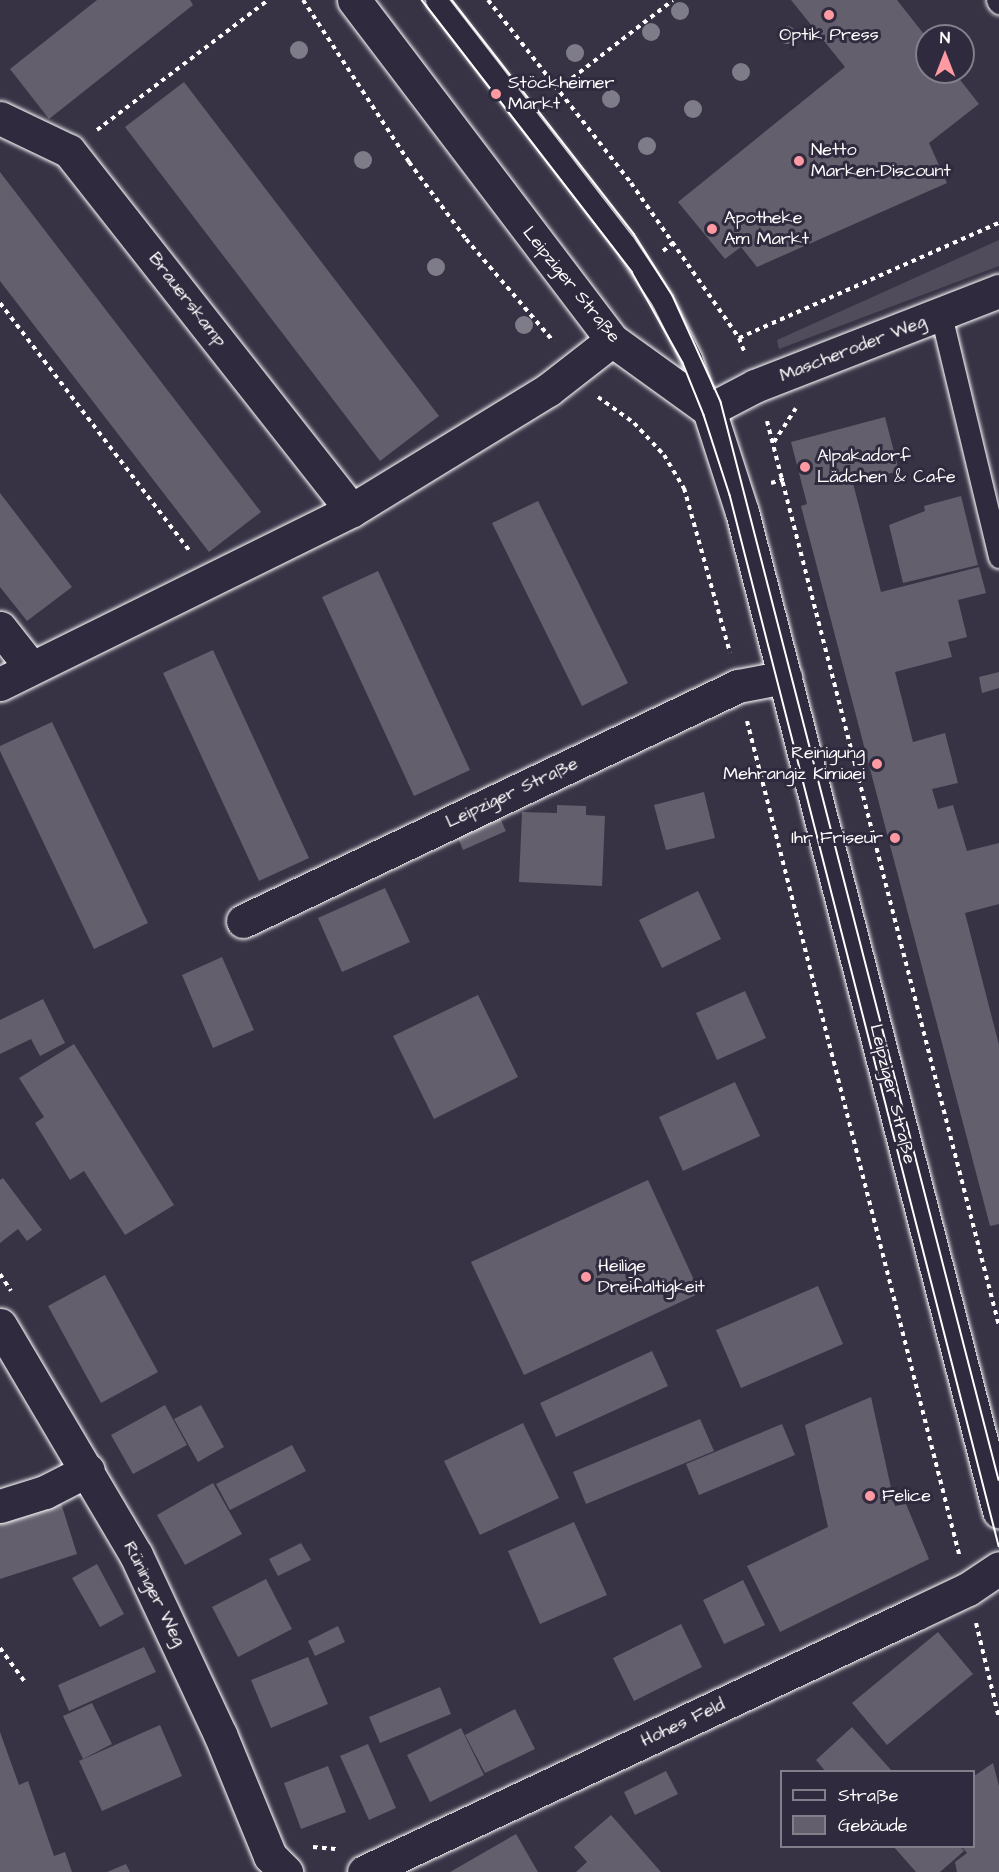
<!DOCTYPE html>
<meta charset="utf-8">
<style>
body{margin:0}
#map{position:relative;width:999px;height:1872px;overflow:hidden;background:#373345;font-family:"Architects Daughter",sans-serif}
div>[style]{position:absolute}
.green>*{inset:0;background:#514c5c}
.building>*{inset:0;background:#635f6d}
.path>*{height:4px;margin-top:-2px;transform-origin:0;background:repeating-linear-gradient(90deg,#fff 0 4.5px,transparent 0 9px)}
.roads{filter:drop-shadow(0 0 2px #fff) drop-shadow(0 0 2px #fff)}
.lane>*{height:21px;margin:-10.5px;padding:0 10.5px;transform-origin:10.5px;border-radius:10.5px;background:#2f2a3d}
.street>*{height:33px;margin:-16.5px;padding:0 16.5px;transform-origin:16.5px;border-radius:16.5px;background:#2f2a3d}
.secondary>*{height:33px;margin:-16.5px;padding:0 16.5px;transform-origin:16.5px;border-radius:16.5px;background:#2f2a3d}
.tram>*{height:1.5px;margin:-0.75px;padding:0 0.75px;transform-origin:0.75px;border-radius:0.75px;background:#fff}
.trees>*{width:18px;height:18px;margin:-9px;border-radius:50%;background:#7e7c88}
.dots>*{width:16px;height:16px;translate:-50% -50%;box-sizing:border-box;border:3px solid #2f2a3d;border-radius:50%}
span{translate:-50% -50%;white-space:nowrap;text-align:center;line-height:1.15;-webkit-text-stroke:6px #2f2a3d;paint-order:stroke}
.poi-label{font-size:18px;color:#fff}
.left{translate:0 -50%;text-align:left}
.right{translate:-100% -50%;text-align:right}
.street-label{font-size:18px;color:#fff}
.legend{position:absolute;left:780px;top:1770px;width:195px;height:78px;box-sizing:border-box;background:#2f2a3d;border:2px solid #827f8b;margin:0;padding:8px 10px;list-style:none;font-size:18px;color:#fff}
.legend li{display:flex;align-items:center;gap:12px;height:30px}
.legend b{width:30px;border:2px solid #827f8b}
.north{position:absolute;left:915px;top:24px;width:60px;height:60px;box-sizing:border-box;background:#2f2a3d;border:2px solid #827f8b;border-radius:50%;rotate:0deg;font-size:16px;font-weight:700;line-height:24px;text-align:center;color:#fff}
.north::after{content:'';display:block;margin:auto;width:21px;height:27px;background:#ff9aa2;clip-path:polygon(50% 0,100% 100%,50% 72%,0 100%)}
</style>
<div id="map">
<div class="green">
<div style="clip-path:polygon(999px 240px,999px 266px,779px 349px,777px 340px)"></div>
</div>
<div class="building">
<div style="clip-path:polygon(97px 0,190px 0,193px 5px,49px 119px,10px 69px)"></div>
<div style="clip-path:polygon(791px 0,897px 0,927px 38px,927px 72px,954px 72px,979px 104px,929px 143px,947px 183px,757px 267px,741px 247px,725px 259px,678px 202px,845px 67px)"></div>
<div style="clip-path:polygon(184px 82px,439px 416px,380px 461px,125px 127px)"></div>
<div style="clip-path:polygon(0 172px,261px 512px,209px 552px,0 281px)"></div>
<div style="clip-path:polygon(885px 417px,899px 471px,853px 483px,881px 592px,979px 567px,986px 593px,958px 600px,967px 637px,948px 642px,952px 657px,895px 672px,913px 742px,945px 733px,958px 783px,932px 789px,938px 809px,953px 805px,967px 851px,999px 843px,999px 904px,965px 913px,999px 1045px,999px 1224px,990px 1226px,801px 506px,807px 504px,791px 442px)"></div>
<div style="clip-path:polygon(0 493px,72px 587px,27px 621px,0 587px)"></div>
<div style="clip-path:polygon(961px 496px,978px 565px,903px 583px,889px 525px,925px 511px,924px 506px)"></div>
<div style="clip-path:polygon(538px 501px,628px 683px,582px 706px,492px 523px)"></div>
<div style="clip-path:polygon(378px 571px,470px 770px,414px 796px,322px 597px)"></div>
<div style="clip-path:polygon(213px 650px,309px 858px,259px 881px,163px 673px)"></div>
<div style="clip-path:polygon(999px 672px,999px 688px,982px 693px,979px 677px)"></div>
<div style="clip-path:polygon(52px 722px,148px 923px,94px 949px,0 751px,0 746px)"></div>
<div style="clip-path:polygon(704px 792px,715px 838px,666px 850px,654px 805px)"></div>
<div style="clip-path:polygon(557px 805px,586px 806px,586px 815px,605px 816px,602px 886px,519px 882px,522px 812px,557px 813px)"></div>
<div style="clip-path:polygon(497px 812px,506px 831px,463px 850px,455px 831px)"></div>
<div style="clip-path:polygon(385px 888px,410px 942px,342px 972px,318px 918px)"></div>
<div style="clip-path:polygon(698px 891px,721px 939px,662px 968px,639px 920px)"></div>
<div style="clip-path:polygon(222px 957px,254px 1030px,213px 1048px,182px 975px)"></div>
<div style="clip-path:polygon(745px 991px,766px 1038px,717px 1060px,696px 1013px)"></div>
<div style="clip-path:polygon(478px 995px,518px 1077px,434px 1119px,393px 1036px)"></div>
<div style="clip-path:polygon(43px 999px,65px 1043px,40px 1056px,31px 1039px,0 1054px,0 1020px)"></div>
<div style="clip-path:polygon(74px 1044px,174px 1205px,125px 1235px,84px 1171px,70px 1180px,35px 1123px,44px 1117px,19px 1078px)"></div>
<div style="clip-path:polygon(735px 1082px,760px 1136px,683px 1171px,659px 1117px)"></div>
<div style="clip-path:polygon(3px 1178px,42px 1230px,27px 1241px,18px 1229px,0 1243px,0 1180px)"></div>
<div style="clip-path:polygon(648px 1180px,700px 1293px,524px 1375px,471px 1262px)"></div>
<div style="clip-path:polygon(105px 1275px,158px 1372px,101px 1403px,48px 1306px)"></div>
<div style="clip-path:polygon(818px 1286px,843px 1344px,741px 1388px,716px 1330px)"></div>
<div style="clip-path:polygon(652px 1351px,668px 1386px,556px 1437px,540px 1403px)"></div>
<div style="clip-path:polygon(871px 1397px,895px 1506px,906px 1504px,929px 1559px,780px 1632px,747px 1566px,828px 1527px,805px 1425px)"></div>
<div style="clip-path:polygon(165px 1405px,187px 1445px,133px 1474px,111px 1435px)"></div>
<div style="clip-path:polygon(201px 1405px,224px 1447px,198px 1462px,174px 1419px)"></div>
<div style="clip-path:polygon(700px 1419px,714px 1451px,586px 1504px,573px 1472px)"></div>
<div style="clip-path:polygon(523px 1423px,559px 1498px,480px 1535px,444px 1461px)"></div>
<div style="clip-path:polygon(782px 1424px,795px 1455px,699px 1495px,686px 1464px)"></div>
<div style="clip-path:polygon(292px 1445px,306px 1471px,230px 1510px,216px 1484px)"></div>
<div style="clip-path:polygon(213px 1483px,242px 1534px,185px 1565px,157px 1515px)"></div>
<div style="clip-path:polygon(61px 1503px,77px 1554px,0 1579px,0 1522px)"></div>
<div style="clip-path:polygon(574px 1522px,607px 1595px,540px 1624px,508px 1551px)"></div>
<div style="clip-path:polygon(301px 1543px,311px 1560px,278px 1576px,269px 1559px)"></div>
<div style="clip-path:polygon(97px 1564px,124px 1614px,100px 1627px,72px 1578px)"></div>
<div style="clip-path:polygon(266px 1579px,292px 1629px,238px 1657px,212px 1607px)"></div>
<div style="clip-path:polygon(743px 1580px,765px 1625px,724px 1644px,703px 1600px)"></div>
<div style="clip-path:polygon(681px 1624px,702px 1667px,634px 1701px,613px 1658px)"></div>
<div style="clip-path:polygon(338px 1626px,345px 1642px,315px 1656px,308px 1641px)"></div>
<div style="clip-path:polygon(938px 1632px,973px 1674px,887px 1745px,852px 1703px)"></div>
<div style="clip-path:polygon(144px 1647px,156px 1672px,69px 1711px,58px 1685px)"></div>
<div style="clip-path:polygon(308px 1657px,328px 1704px,271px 1728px,251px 1680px)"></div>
<div style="clip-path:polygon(440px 1687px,451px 1714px,380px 1743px,369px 1717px)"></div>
<div style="clip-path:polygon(92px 1703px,112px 1744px,83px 1759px,63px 1716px)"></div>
<div style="clip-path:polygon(515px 1709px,535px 1749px,485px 1773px,465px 1735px)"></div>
<div style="clip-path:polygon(160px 1725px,182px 1776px,102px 1811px,79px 1761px)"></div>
<div style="clip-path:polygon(852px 1727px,893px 1772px,826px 1772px,816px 1760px)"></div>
<div style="clip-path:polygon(461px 1728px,484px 1775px,430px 1802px,407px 1755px)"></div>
<div style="clip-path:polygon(0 1732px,19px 1785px,28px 1781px,54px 1856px,65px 1852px,72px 1872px,0 1872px)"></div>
<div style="clip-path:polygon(368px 1744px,396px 1808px,369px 1820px,340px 1756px)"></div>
<div style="clip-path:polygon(993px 1763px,999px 1786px,999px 1872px,957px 1872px,955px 1862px,967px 1853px,961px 1846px,974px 1846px,974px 1776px)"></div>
<div style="clip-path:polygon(328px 1766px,346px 1812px,301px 1829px,284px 1783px)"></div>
<div style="clip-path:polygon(666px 1771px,678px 1794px,635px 1815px,624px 1792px)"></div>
<div style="clip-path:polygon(611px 1815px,661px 1872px,576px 1872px,587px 1862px,574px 1847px)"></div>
<div style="clip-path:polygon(516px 1834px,538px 1872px,450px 1872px)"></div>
<div style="clip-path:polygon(893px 1846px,960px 1846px,964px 1851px,940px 1872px,916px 1872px)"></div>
<div style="clip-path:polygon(126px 1864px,130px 1872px,107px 1872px)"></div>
</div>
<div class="path">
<div style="left:303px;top:0;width:194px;rotate:56.8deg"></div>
<div style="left:409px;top:162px;width:96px;rotate:53.5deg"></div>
<div style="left:466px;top:239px;width:135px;rotate:49.5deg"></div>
<div style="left:488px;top:0;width:232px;rotate:52deg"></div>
<div style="left:631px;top:183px;width:189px;rotate:55.1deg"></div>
<div style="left:739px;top:338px;width:17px;rotate:69deg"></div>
<div style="left:558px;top:89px;width:145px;rotate:-37.7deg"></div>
<div style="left:97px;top:130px;width:215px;rotate:-37.2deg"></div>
<div style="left:663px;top:251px;width:14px;rotate:-39deg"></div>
<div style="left:0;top:303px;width:311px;rotate:52.6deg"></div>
<div style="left:739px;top:338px;width:284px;rotate:-23.9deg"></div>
<div style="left:598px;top:397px;width:44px;rotate:35.8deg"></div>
<div style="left:634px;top:423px;width:44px;rotate:46.8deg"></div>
<div style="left:664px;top:455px;width:39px;rotate:59deg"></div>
<div style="left:684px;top:488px;width:171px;rotate:74.4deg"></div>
<div style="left:767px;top:421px;width:934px;rotate:75.62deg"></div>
<div style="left:774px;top:442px;width:40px;rotate:-57.1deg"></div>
<div style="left:771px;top:483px;width:15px;rotate:-16deg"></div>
<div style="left:747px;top:721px;width:860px;rotate:75.72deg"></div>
<div style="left:0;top:1274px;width:20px;rotate:57deg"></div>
<div style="left:976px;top:1623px;width:98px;rotate:76.4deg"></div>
<div style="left:0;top:1648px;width:42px;rotate:53.7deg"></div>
<div style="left:313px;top:1847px;width:25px;rotate:5deg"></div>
</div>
<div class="roads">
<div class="lane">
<div style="left:436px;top:0;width:307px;rotate:52.3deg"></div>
<div style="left:624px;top:243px;width:69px;rotate:56.3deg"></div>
<div style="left:662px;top:300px;width:65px;rotate:63.4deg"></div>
<div style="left:691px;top:358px;width:54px;rotate:70.6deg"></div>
<div style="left:997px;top:0;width:4px;rotate:56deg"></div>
<div style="left:941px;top:315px;width:249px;rotate:76.5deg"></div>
</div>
<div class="street">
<div style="left:0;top:118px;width:76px;rotate:25.6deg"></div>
<div style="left:69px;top:151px;width:457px;rotate:51.8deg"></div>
<div style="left:0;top:628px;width:48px;rotate:51.7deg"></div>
<div style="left:0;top:684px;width:393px;rotate:-26.3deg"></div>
<div style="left:352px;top:510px;width:230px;rotate:-31.5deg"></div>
<div style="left:548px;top:390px;width:81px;rotate:-38deg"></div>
<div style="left:243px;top:921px;width:548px;rotate:-25.4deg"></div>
<div style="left:738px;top:686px;width:48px;rotate:-10.8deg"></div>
<div style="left:0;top:1325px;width:267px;rotate:59.4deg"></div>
<div style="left:136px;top:1555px;width:198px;rotate:64.9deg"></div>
<div style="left:220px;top:1734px;width:132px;rotate:67.7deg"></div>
<div style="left:270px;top:1856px;width:23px;rotate:45deg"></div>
<div style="left:0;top:1506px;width:47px;rotate:-17.3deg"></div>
<div style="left:45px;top:1492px;width:48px;rotate:-27.1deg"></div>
<div style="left:364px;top:1872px;width:608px;rotate:-25.09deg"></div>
<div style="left:915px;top:1614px;width:59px;rotate:-25.3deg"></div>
<div style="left:968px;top:1589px;width:37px;rotate:-34deg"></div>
</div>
<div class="secondary">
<div style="left:354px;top:0;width:427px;rotate:52.8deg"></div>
<div style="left:612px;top:340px;width:120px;rotate:35.8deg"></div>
<div style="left:709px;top:410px;width:107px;rotate:72.1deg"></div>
<div style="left:742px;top:512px;width:1032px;rotate:75.57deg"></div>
<div style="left:709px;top:410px;width:52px;rotate:-27.6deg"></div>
<div style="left:755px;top:386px;width:262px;rotate:-21.3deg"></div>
</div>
</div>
<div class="tram">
<div style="left:422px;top:0;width:344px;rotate:52.3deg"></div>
<div style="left:632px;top:272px;width:104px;rotate:60.7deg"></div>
<div style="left:683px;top:363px;width:56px;rotate:68deg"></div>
<div style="left:704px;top:415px;width:84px;rotate:72deg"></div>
<div style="left:730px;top:495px;width:1085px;rotate:75.64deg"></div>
<div style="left:452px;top:0;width:296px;rotate:52.1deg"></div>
<div style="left:634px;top:234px;width:73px;rotate:57.8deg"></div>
<div style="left:673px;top:296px;width:116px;rotate:65.6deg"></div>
<div style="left:721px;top:402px;width:1113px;rotate:75.54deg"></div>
</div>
<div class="trees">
<div style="left:680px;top:11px"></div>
<div style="left:651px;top:32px"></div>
<div style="left:787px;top:35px"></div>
<div style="left:299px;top:50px"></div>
<div style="left:575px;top:53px"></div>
<div style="left:741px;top:72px"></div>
<div style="left:611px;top:99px"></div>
<div style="left:693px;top:109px"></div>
<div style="left:647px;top:146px"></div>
<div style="left:363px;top:160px"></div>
<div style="left:436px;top:267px"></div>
<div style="left:524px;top:325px"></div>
</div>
<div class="dots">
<div style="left:829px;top:15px;background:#ff9aa2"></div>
<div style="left:496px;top:94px;background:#ff9aa2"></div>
<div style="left:799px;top:161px;background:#ff9aa2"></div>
<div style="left:712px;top:229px;background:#ff9aa2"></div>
<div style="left:805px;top:467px;background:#ff9aa2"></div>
<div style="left:877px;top:764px;background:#ff9aa2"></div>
<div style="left:895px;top:838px;background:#ff9aa2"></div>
<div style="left:586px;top:1277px;background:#ff9aa2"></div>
<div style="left:870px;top:1496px;background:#ff9aa2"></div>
</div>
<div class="poi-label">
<span style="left:829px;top:35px">Optik Press</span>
<span class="left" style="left:508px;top:94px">Stöckheimer<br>Markt</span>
<span class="left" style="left:811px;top:161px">Netto<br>Marken-Discount</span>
<span class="left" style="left:724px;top:229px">Apotheke<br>Am Markt</span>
<span class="left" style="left:817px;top:467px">Alpakadorf<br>Lädchen &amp; Cafe</span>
<span class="right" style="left:865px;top:764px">Reinigung<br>Mehrangiz Kimiaei</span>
<span class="right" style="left:883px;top:838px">Ihr Friseur</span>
<span class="left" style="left:598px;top:1277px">Heilige<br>Dreifaltigkeit</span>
<span class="left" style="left:882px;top:1496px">Felice</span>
</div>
<div class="street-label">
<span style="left:571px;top:285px;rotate:51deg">Leipziger Straße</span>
<span style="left:187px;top:300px;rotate:52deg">Brauerskamp</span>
<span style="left:853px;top:349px;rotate:-21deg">Mascheroder Weg</span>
<span style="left:512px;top:793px;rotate:-25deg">Leipziger Straße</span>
<span style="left:892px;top:1094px;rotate:76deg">Leipziger Straße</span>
<span style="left:154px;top:1594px;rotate:63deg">Rüninger Weg</span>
<span style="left:683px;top:1723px;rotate:-25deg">Hohes Feld</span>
</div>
<ul class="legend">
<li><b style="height:8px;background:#2f2a3d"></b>Straße</li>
<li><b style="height:16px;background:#635f6d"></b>Gebäude</li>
</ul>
<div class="north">N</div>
</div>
